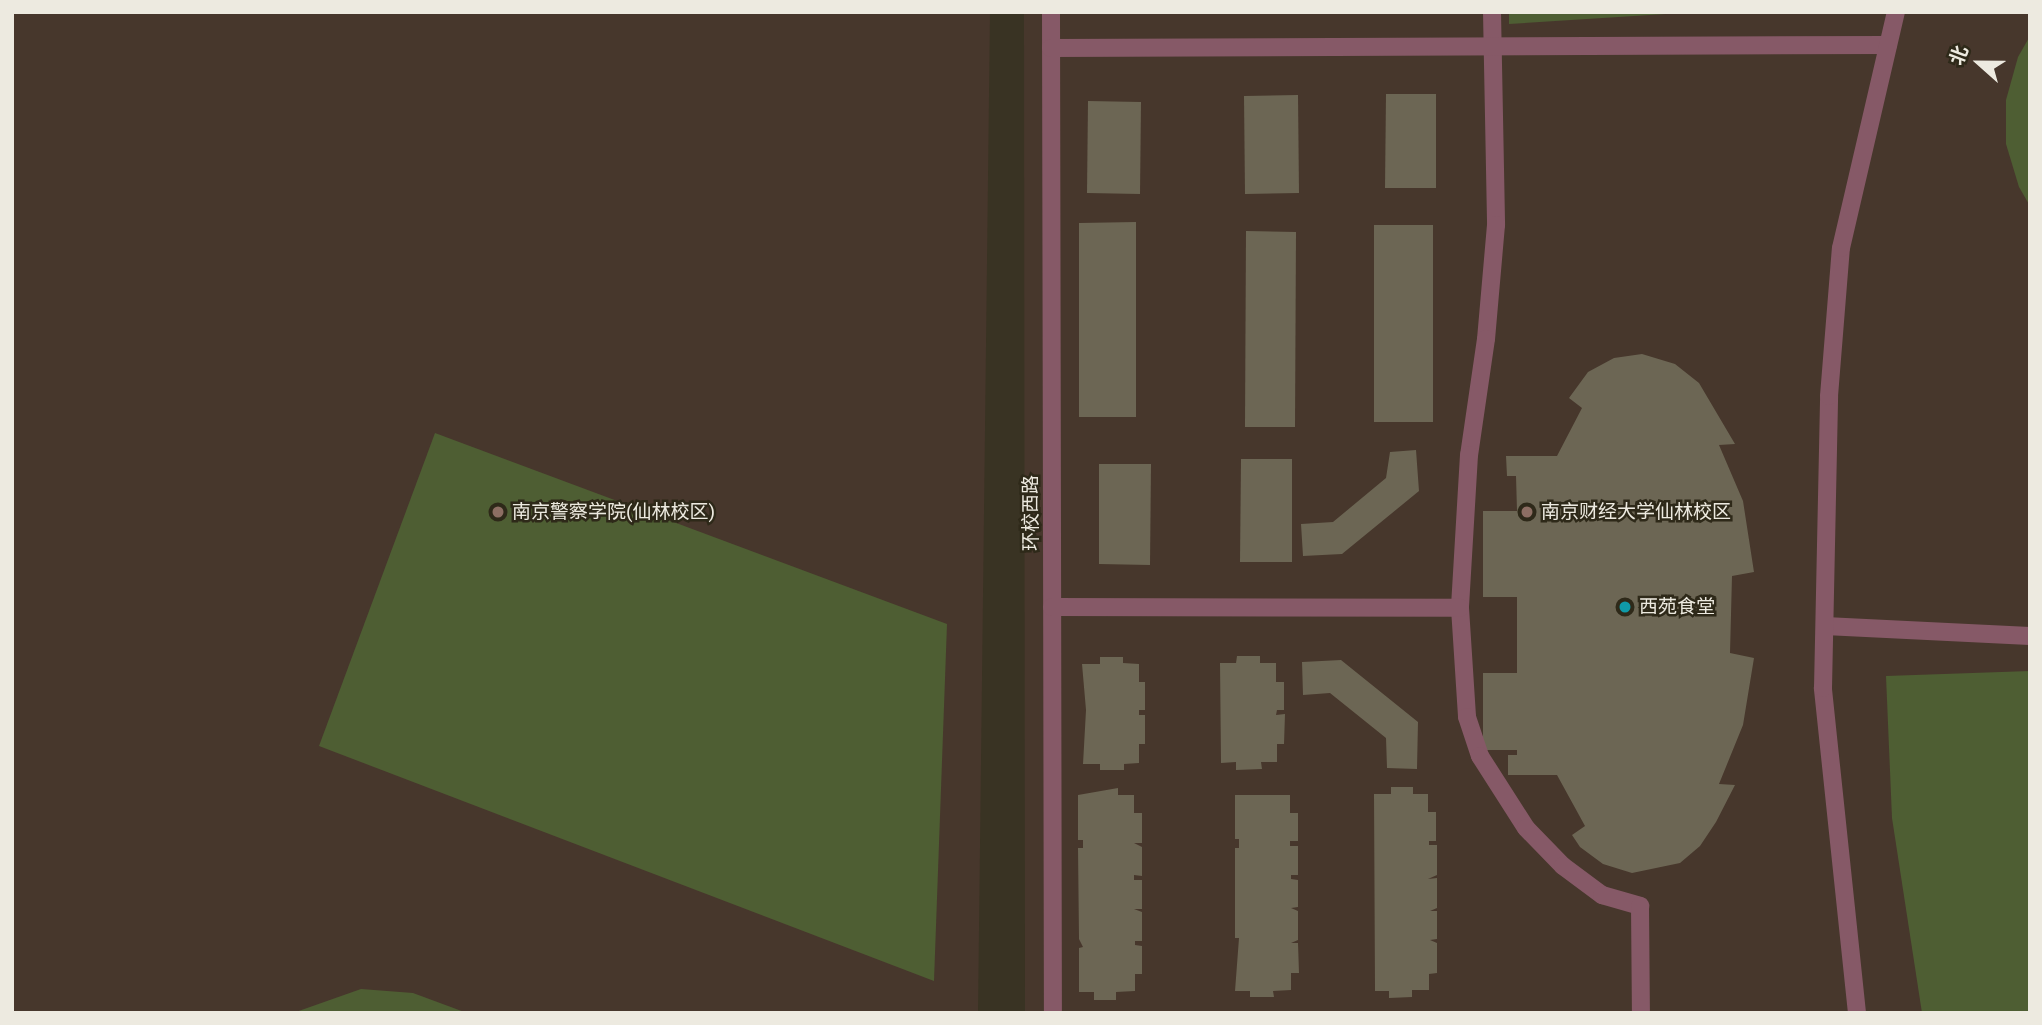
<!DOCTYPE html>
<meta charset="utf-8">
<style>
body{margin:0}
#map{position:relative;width:2042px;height:1025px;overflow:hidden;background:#393323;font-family:Roboto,"Noto Sans SC",sans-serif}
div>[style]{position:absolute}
.education>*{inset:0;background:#47372c}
.green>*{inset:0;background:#4e5e33}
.building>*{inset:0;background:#6c6654}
.minor>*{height:18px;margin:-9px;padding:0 9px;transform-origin:9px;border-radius:9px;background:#865967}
.dots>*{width:19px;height:19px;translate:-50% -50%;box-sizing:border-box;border:4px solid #2e2919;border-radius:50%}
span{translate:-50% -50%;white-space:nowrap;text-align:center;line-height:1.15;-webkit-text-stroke:5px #2e2919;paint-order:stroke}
.poi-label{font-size:19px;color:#edeae0}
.left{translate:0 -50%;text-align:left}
.street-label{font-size:19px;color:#edeae0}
.frame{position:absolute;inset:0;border:14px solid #edeae0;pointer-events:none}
.north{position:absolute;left:1944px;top:28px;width:70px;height:70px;-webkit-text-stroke:5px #2e2919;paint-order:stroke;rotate:291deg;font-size:19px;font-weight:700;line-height:28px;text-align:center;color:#edeae0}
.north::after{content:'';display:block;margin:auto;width:24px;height:32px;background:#edeae0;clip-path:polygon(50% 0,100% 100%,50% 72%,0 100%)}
</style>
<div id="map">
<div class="education">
<div style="clip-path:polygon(12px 12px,990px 12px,978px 1013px,12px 1013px)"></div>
<div style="clip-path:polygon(1024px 12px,2030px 12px,2030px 1013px,1025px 1013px)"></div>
</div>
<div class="green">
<div style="clip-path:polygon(1509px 12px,1697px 12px,1509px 24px)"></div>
<div style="clip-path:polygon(2030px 36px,2030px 206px,2019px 187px,2006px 144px,2006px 100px,2018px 57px)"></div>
<div style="clip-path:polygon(435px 433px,947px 624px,934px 981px,319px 746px)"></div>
<div style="clip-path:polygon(2030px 671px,2030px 1013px,1922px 1013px,1892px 818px,1886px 676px)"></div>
<div style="clip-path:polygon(361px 989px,413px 993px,467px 1013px,293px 1013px)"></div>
</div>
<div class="building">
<div style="clip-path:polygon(1386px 94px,1436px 94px,1436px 188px,1385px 188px)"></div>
<div style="clip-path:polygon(1298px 95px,1299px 193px,1245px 194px,1244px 96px)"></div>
<div style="clip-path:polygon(1088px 101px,1141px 102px,1140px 194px,1087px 193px)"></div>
<div style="clip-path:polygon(1136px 222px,1136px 417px,1079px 417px,1079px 223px)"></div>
<div style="clip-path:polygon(1374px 225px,1433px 225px,1433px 422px,1374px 422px)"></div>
<div style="clip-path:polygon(1246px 231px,1296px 232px,1295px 427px,1245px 427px)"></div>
<div style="clip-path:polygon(1642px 354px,1675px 364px,1699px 383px,1735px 444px,1719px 445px,1743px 501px,1754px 572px,1732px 576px,1730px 653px,1754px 658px,1743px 725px,1719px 784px,1735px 785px,1716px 822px,1700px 846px,1680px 863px,1632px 873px,1603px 864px,1580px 847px,1572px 835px,1585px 826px,1557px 775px,1508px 775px,1508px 755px,1517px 755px,1517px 750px,1483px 750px,1483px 673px,1517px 673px,1517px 597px,1483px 597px,1483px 511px,1517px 511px,1516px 476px,1507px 476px,1506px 456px,1557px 456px,1582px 408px,1569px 398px,1588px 372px,1614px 358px)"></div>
<div style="clip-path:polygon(1416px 450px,1419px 491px,1342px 554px,1303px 556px,1301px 524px,1333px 522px,1386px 478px,1390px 452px)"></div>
<div style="clip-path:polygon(1241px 459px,1292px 459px,1292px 562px,1240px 562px)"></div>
<div style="clip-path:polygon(1099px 464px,1151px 464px,1150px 565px,1099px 564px)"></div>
<div style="clip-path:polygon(1237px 656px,1260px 656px,1260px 663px,1276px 663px,1276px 682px,1284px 682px,1284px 710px,1277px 710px,1276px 715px,1285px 714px,1284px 744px,1277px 744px,1277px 762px,1261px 762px,1262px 769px,1236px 770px,1236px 762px,1221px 763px,1220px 663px,1236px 663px)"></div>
<div style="clip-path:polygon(1100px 657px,1123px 657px,1123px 663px,1139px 664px,1139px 682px,1145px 682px,1145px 710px,1139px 710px,1139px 715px,1145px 715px,1145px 744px,1139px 744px,1139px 763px,1124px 764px,1124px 770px,1100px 770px,1100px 764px,1083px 764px,1086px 710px,1082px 664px,1100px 664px)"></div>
<div style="clip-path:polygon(1341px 660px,1418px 722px,1417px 769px,1387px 768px,1386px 738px,1330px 693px,1303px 695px,1302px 662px)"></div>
<div style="clip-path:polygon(1391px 787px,1413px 787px,1413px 794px,1428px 794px,1428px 812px,1436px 812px,1436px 841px,1429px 841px,1429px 845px,1437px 845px,1437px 875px,1428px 879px,1437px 878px,1437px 908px,1430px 911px,1437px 911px,1437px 939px,1430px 940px,1437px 943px,1437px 973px,1429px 974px,1429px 990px,1412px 990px,1412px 997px,1389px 998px,1389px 991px,1375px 991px,1374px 794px,1391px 794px)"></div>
<div style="clip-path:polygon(1118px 788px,1118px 795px,1134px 795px,1134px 813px,1142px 813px,1142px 843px,1134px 843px,1142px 847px,1142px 876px,1134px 875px,1134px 880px,1142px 880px,1142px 909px,1134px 909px,1142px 912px,1142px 941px,1135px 941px,1135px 945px,1142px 946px,1142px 974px,1135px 974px,1135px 991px,1116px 992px,1116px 1000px,1094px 1000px,1094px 992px,1079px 992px,1079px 948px,1083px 947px,1079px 939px,1078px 848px,1083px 848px,1083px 840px,1078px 840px,1078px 795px)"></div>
<div style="clip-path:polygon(1235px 795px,1290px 795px,1290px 813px,1298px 813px,1298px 841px,1290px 841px,1290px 846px,1298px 846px,1298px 875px,1291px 875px,1291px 879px,1298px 880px,1298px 907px,1291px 908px,1298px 911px,1298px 940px,1291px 943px,1298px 943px,1299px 973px,1291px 973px,1291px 990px,1273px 991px,1274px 997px,1250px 997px,1250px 991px,1235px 991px,1239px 938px,1235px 938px,1235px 848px,1239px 848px,1239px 839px,1235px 839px)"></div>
</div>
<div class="minor">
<div style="left:1051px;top:12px;width:1001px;rotate:89.89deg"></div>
<div style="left:1492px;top:12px;width:213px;rotate:88.9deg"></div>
<div style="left:1496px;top:225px;width:114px;rotate:95deg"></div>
<div style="left:1486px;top:339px;width:117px;rotate:98.3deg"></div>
<div style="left:1469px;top:455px;width:153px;rotate:93.4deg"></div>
<div style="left:1460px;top:608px;width:109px;rotate:86.3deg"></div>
<div style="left:1467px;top:717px;width:41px;rotate:71.6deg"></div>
<div style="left:1480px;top:756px;width:85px;rotate:57.4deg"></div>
<div style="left:1526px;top:828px;width:53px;rotate:45.8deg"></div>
<div style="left:1563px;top:866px;width:49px;rotate:36.6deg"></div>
<div style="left:1602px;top:895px;width:40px;rotate:16deg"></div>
<div style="left:1640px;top:906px;width:107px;rotate:89.5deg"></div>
<div style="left:1051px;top:48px;width:837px;rotate:-0.21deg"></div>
<div style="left:1052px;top:607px;width:408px;rotate:0.1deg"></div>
<div style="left:1825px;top:626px;width:205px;rotate:2.8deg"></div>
<div style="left:1857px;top:1013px;width:327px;rotate:-96deg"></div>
<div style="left:1823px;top:688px;width:292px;rotate:-88.8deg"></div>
<div style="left:1829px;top:396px;width:148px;rotate:-85.4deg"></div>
<div style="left:1841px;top:248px;width:242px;rotate:-76.9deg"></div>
</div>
<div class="dots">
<div style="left:498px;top:512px;background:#8d6e63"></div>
<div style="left:1527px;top:512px;background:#8d6e63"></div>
<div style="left:1625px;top:607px;background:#0f9aa8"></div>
</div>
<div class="poi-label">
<span class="left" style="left:512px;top:512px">南京警察学院(仙林校区)</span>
<span class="left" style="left:1541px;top:512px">南京财经大学仙林校区</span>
<span class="left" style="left:1639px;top:607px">西苑食堂</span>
</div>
<div class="street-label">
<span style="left:1031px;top:513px;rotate:-90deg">环校西路</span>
</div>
<div class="frame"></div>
<div class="north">北</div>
</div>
